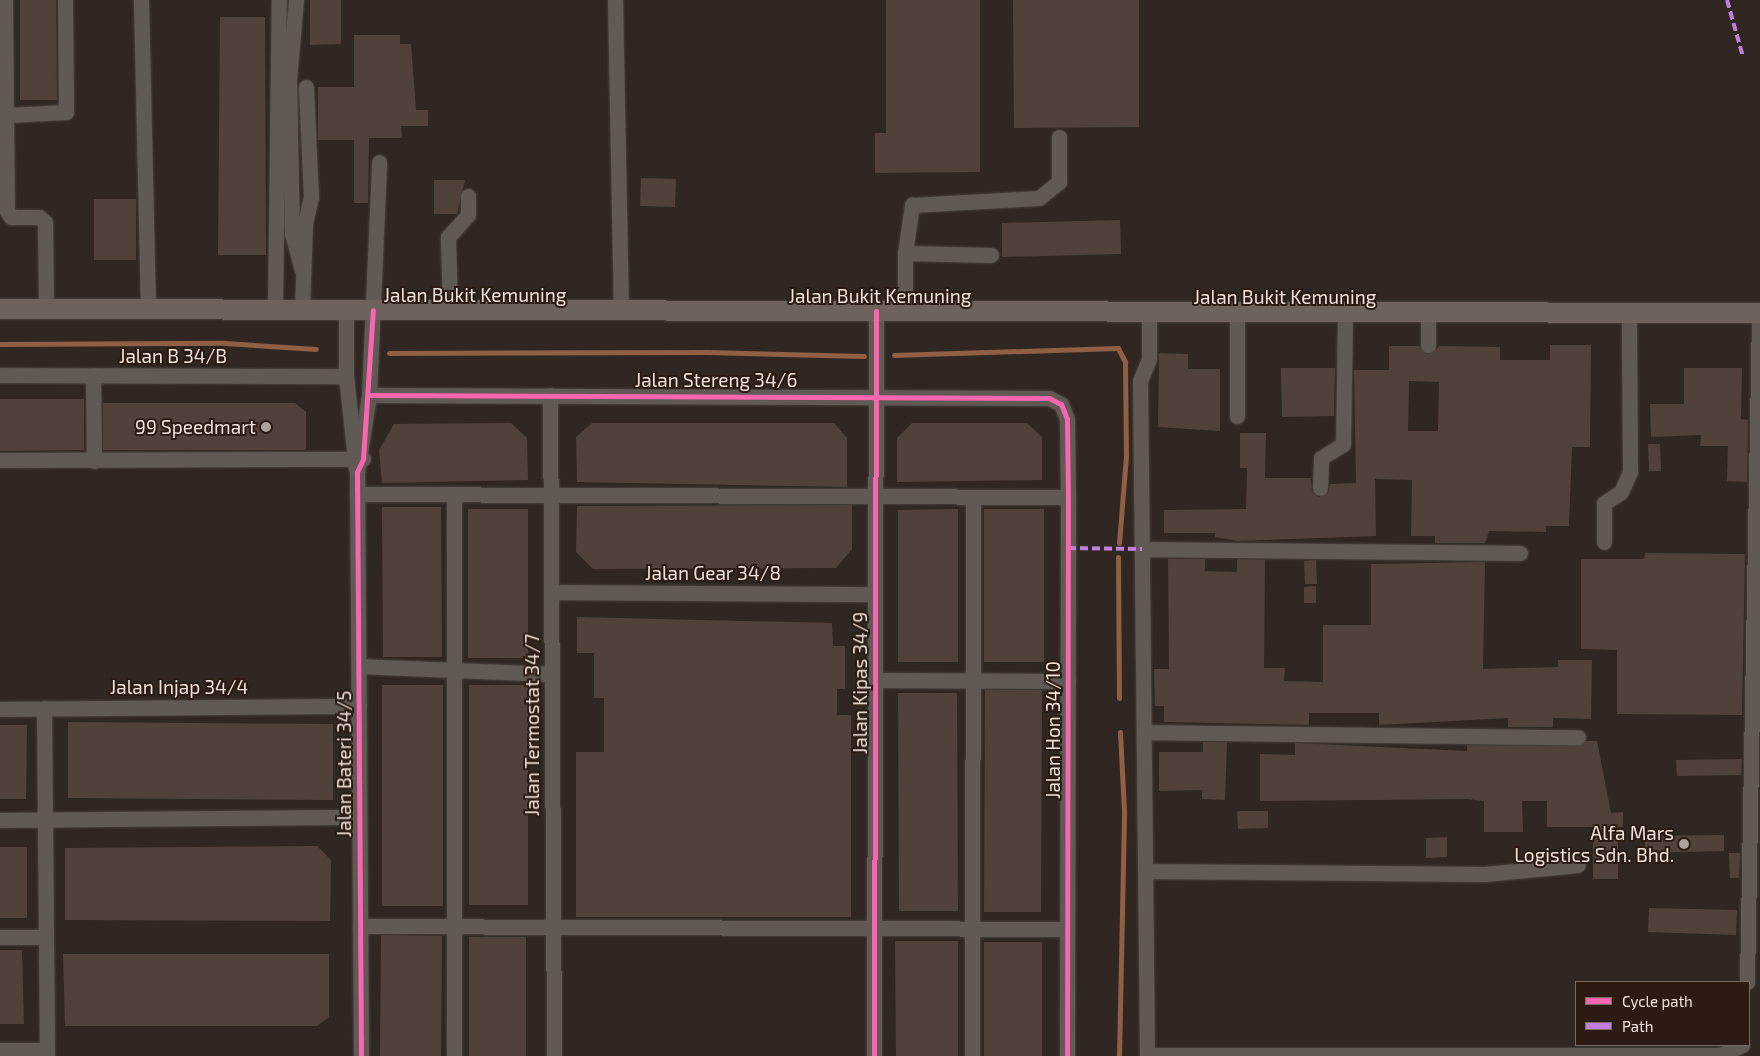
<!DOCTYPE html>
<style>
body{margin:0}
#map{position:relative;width:1760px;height:1056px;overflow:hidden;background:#302722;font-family:"Exo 2",sans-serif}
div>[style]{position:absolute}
.stream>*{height:5px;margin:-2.5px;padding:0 2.5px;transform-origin:2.5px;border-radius:2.5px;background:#905f44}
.building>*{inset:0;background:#50423b}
.roads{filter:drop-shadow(0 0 1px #4a423d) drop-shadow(0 0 1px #4a423d)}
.minor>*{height:15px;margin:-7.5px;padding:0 7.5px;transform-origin:7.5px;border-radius:7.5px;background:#615954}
.major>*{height:20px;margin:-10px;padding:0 10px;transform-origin:10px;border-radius:10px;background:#6d625c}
.quiet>*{height:4px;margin-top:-2px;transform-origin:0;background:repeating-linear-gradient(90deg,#c07fdc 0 8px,transparent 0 12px)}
.cycleway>*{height:5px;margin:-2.5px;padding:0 2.5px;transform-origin:2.5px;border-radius:2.5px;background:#f766af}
.dots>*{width:14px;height:14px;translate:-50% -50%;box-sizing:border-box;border:2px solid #2b1b12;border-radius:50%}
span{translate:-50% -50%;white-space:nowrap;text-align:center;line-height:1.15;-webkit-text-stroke:4px #2b1b12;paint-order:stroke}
.street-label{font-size:19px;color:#efe3dd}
.poi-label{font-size:19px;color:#efe3dd}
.right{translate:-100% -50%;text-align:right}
.legend{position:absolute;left:1575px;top:981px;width:175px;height:65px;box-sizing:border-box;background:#2b1b12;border:1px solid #796b63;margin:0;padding:6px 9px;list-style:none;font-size:15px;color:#efe3dd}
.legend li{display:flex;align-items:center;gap:10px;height:25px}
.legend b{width:25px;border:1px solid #796b63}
</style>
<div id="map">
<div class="stream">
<div style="left:0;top:344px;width:225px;rotate:-0.3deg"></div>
<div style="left:225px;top:343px;width:91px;rotate:3.8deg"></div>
<div style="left:389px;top:353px;width:318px;rotate:-0.2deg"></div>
<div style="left:707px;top:352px;width:157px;rotate:1.5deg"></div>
<div style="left:894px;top:355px;width:224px;rotate:-1.8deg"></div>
<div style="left:1118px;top:348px;width:16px;rotate:63deg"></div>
<div style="left:1125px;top:362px;width:94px;rotate:89.4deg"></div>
<div style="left:1126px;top:456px;width:87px;rotate:94.6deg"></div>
<div style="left:1118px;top:557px;width:141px;rotate:89.6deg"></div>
<div style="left:1119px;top:1056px;width:245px;rotate:-88.8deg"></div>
<div style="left:1124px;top:811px;width:79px;rotate:-92.9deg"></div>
</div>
<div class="building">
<div style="clip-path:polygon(20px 0,56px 0,57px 100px,20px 100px)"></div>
<div style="clip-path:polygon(310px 0,341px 0,341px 44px,310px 45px)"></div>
<div style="clip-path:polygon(886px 0,980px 0,980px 172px,875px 173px,875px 133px,886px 133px)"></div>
<div style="clip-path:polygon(1013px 0,1139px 0,1139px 127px,1014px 128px)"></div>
<div style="clip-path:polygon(220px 17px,265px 17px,266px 255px,218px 255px)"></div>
<div style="clip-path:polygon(354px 35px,400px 35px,400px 44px,411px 44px,416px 110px,428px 110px,428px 126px,401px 126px,402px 138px,369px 138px,368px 203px,354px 203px,354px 140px,318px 140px,318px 87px,354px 87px)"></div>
<div style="clip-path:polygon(641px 178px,676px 179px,675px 207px,640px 206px)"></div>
<div style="clip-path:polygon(434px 180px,465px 180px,457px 214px,434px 214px)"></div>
<div style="clip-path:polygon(94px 199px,136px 199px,136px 260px,94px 260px)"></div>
<div style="clip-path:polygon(1120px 220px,1121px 254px,1002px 257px,1002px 223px)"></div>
<div style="clip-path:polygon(evenodd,1550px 345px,1591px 345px,1590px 447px,1572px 447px,1569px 526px,1546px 526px,1546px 532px,1489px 531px,1485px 543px,1435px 543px,1435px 536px,1411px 536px,1412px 480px,1375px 479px,1376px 536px,1237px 541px,1215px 537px,1215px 533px,1164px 533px,1164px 510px,1246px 509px,1247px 468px,1240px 468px,1240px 433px,1266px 433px,1265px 478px,1311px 478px,1312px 492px,1319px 497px,1328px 493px,1330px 484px,1356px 483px,1354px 370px,1389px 370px,1389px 346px,1419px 346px,1428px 354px,1440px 346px,1500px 347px,1500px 360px,1550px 360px,1550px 345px,1409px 381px,1439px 382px,1438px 431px,1408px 431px,1409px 381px)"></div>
<div style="clip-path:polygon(1159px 353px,1188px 354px,1188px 369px,1220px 369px,1220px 431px,1158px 427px)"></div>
<div style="clip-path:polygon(1281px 368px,1335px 368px,1334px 416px,1282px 417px)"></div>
<div style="clip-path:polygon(1684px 368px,1742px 368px,1741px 419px,1748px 420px,1747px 482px,1727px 481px,1728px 446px,1700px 446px,1701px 435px,1651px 437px,1650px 404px,1684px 404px)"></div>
<div style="clip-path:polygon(0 399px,84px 399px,84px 450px,0 451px)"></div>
<div style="clip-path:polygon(103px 403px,295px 403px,306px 412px,306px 450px,103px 450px)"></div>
<div style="clip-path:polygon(511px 423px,527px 438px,528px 480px,382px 483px,379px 450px,394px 424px)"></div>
<div style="clip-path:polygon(592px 423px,834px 423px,847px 438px,847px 487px,577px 482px,576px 437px)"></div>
<div style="clip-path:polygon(912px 423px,1027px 423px,1042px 437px,1042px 480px,897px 482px,897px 438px)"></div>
<div style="clip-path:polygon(1648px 444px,1660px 444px,1661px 471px,1649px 471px)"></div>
<div style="clip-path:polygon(852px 505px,852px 549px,836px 568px,593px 569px,576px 552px,577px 506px)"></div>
<div style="clip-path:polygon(382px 507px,441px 507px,442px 657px,383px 657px)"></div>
<div style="clip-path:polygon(468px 509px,528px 509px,528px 658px,468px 658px)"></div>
<div style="clip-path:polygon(958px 509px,958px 662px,898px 662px,898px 510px)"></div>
<div style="clip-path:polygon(984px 509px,1044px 509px,1044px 662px,984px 662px)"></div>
<div style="clip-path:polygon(1645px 553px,1745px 554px,1742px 715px,1617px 714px,1617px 650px,1581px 649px,1581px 559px,1644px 559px)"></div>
<div style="clip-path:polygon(1168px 559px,1205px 559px,1205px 571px,1237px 572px,1237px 559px,1265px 560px,1264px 668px,1285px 668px,1284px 681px,1323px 682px,1323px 625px,1371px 625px,1371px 564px,1485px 562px,1483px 669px,1558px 667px,1558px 660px,1592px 660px,1591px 719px,1553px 718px,1553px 727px,1508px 727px,1508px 718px,1379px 725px,1379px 713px,1309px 713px,1309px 725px,1164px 722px,1164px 706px,1155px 706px,1154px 669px,1169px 669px)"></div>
<div style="clip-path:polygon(1316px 560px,1317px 584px,1305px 584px,1304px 561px)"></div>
<div style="clip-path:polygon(1316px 586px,1316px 603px,1304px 603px,1304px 587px)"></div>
<div style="clip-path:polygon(577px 617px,832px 623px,833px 646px,845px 646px,845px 689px,837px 689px,837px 715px,851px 715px,851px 917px,576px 917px,576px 752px,604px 752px,604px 698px,594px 698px,594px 653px,577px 653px)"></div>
<div style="clip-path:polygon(382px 685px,443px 685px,443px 906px,382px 906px)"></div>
<div style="clip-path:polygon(469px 685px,528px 685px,528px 905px,469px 905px)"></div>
<div style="clip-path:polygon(985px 690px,1042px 690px,1041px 912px,984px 912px)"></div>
<div style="clip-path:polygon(898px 693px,957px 693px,958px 911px,899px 911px)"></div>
<div style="clip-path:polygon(68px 722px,333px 724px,333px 800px,68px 798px)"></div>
<div style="clip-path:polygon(0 725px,27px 725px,26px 799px,0 799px)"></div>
<div style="clip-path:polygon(1586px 741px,1597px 741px,1611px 813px,1623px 812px,1623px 827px,1618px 827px,1618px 879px,1593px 879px,1593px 827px,1547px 827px,1547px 801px,1522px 801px,1523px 832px,1484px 832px,1484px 801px,1467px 799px,1260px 801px,1260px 754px,1295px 755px,1295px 743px,1467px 751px,1467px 745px,1578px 746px)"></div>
<div style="clip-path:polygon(1203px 742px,1227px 742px,1225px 800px,1202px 799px,1202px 790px,1159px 791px,1159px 752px,1203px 752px)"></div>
<div style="clip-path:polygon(1742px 759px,1741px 775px,1677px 776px,1676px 760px)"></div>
<div style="clip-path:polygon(1237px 811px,1268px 811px,1268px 828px,1238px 829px)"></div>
<div style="clip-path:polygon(1724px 835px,1724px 851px,1645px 853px,1645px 836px)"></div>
<div style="clip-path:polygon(1447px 837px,1447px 857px,1426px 858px,1426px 838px)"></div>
<div style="clip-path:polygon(317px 846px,331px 860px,330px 921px,65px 920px,65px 848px)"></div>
<div style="clip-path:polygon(0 847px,27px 847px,27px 918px,0 918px)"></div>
<div style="clip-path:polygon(1729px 853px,1740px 853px,1739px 878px,1730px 878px)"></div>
<div style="clip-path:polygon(1649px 908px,1737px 910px,1736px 935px,1648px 932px)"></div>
<div style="clip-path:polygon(381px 935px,442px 936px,441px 1056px,380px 1056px)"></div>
<div style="clip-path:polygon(469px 937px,526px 937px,526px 1056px,469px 1056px)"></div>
<div style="clip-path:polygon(895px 941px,958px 941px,958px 1056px,896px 1056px)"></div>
<div style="clip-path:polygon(984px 942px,1042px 942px,1042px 1056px,984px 1056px)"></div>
<div style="clip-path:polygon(0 950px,22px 950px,24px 1024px,0 1024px)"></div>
<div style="clip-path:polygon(63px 954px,329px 954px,329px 1017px,317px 1026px,65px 1026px)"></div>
</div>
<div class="roads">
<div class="minor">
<div style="left:5px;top:0;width:211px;rotate:89.5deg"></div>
<div style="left:7px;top:211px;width:7px;rotate:56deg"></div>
<div style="left:11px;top:217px;width:28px"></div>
<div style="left:39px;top:217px;width:8px;rotate:40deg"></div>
<div style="left:45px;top:222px;width:87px;rotate:89.3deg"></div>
<div style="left:141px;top:0;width:309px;rotate:88.7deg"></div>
<div style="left:296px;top:0;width:80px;rotate:95deg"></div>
<div style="left:289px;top:80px;width:153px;rotate:88.9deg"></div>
<div style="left:292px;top:233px;width:38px;rotate:75deg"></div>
<div style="left:615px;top:0;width:310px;rotate:88.9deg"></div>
<div style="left:7px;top:115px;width:59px;rotate:-2.9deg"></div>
<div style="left:66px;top:112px;width:112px;rotate:-90.5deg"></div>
<div style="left:905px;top:253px;width:86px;rotate:1.3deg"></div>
<div style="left:275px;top:309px;width:309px;rotate:-89.3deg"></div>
<div style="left:302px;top:310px;width:87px;rotate:-88deg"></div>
<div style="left:305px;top:223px;width:26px;rotate:-77deg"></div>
<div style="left:311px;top:198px;width:111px;rotate:-92.6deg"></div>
<div style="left:346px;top:310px;width:66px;rotate:90deg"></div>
<div style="left:346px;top:376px;width:93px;rotate:83.8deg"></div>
<div style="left:450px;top:310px;width:73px;rotate:-91.6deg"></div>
<div style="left:448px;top:237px;width:30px;rotate:-48deg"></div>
<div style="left:468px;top:215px;width:19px;rotate:-90deg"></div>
<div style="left:905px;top:311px;width:58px;rotate:-90deg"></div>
<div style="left:905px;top:253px;width:49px;rotate:-81.7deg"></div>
<div style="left:912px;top:205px;width:127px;rotate:-3.2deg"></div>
<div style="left:1039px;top:198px;width:26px;rotate:-39deg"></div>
<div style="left:1059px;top:182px;width:45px;rotate:-90deg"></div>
<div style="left:1428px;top:345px;width:33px;rotate:-90deg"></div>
<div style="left:0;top:375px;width:346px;rotate:0.2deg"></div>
<div style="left:93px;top:375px;width:86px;rotate:89.3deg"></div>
<div style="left:369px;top:395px;width:680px;rotate:0.25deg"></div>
<div style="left:1049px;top:398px;width:13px;rotate:27deg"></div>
<div style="left:1061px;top:404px;width:16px;rotate:68deg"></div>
<div style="left:1067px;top:419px;width:78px;rotate:89.3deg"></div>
<div style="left:1068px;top:497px;width:559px;rotate:90.1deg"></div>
<div style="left:550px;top:395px;width:661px;rotate:89.65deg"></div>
<div style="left:1237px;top:416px;width:104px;rotate:-90deg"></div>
<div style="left:0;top:460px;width:363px;rotate:-0.2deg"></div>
<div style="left:1320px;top:488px;width:30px;rotate:-88deg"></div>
<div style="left:1321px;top:458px;width:26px;rotate:-32deg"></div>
<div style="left:1343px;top:444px;width:132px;rotate:-89.1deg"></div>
<div style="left:357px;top:494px;width:711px;rotate:0.24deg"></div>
<div style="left:1604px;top:542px;width:39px;rotate:-90deg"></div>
<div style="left:1604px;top:503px;width:20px;rotate:-33deg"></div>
<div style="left:1621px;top:492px;width:22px;rotate:-66deg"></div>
<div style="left:1630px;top:472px;width:160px;rotate:-90.4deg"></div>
<div style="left:1142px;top:549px;width:378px;rotate:0.6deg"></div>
<div style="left:551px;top:592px;width:324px;rotate:0.4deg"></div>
<div style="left:359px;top:666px;width:192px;rotate:2.4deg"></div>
<div style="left:875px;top:680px;width:193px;rotate:0.3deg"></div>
<div style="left:44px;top:708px;width:348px;rotate:89.5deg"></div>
<div style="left:0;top:709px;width:359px;rotate:-0.5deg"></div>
<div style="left:1144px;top:732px;width:434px;rotate:0.7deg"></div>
<div style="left:0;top:820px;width:359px;rotate:-0.5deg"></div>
<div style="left:1145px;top:871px;width:340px;rotate:0.5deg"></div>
<div style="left:1485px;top:874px;width:93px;rotate:-5.5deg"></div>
<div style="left:360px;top:926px;width:707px;rotate:0.24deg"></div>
<div style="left:0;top:937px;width:46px"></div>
<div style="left:1747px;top:982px;width:669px;rotate:-88.97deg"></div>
<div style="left:0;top:1050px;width:47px"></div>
<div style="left:1147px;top:1055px;width:573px"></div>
<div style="left:1720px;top:1055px;width:24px;rotate:-24deg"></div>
<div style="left:361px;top:1056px;width:584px;rotate:-90.39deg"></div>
<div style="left:357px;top:472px;width:78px;rotate:-81.1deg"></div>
<div style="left:369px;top:395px;width:233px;rotate:-87.5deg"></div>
<div style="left:454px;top:1056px;width:561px;rotate:-90deg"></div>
<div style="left:874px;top:1056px;width:745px;rotate:-89.85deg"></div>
<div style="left:972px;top:1056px;width:559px;rotate:-89.9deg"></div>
<div style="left:1147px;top:1056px;width:675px;rotate:-90.59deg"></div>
<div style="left:1140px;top:381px;width:24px;rotate:-68deg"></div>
<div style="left:1149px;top:359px;width:48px;rotate:-90deg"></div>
</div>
<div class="major">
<div style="left:0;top:309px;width:1760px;rotate:0.13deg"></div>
</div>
</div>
<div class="quiet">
<div style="left:1727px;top:0;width:59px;rotate:74.3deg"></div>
<div style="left:1068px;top:548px;width:74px;rotate:0.8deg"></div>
</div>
<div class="cycleway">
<div style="left:369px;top:395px;width:680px;rotate:0.25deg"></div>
<div style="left:1049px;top:398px;width:13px;rotate:27deg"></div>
<div style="left:1061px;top:404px;width:16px;rotate:68deg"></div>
<div style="left:1067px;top:419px;width:78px;rotate:89.3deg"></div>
<div style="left:1068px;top:497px;width:559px;rotate:90.1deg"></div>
<div style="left:361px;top:1056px;width:584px;rotate:-90.39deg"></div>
<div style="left:357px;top:472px;width:14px;rotate:-65deg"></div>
<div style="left:363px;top:459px;width:149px;rotate:-86.2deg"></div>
<div style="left:874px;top:1056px;width:745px;rotate:-89.85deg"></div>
</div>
<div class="dots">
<div style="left:266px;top:427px;background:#aca19c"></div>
<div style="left:1684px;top:844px;background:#aca19c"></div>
</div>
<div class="street-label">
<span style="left:475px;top:295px">Jalan Bukit Kemuning</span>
<span style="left:880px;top:296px">Jalan Bukit Kemuning</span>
<span style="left:1285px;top:297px">Jalan Bukit Kemuning</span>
<span style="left:173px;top:356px">Jalan B 34/B</span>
<span style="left:716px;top:380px">Jalan Stereng 34/6</span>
<span style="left:713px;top:573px">Jalan Gear 34/8</span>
<span style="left:860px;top:683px;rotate:-90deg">Jalan Kipas 34/9</span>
<span style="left:179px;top:687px">Jalan Injap 34/4</span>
<span style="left:532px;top:725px;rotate:-90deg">Jalan Termostat 34/7</span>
<span style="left:1053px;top:730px;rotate:-90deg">Jalan Hon 34/10</span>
<span style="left:344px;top:764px;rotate:-90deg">Jalan Bateri 34/5</span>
</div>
<div class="poi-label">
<span class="right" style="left:256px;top:427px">99 Speedmart</span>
<span class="right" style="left:1674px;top:844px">Alfa Mars<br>Logistics Sdn. Bhd.</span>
</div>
<ul class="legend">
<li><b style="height:6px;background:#f766af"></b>Cycle path</li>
<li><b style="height:6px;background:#c07fdc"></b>Path</li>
</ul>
</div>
